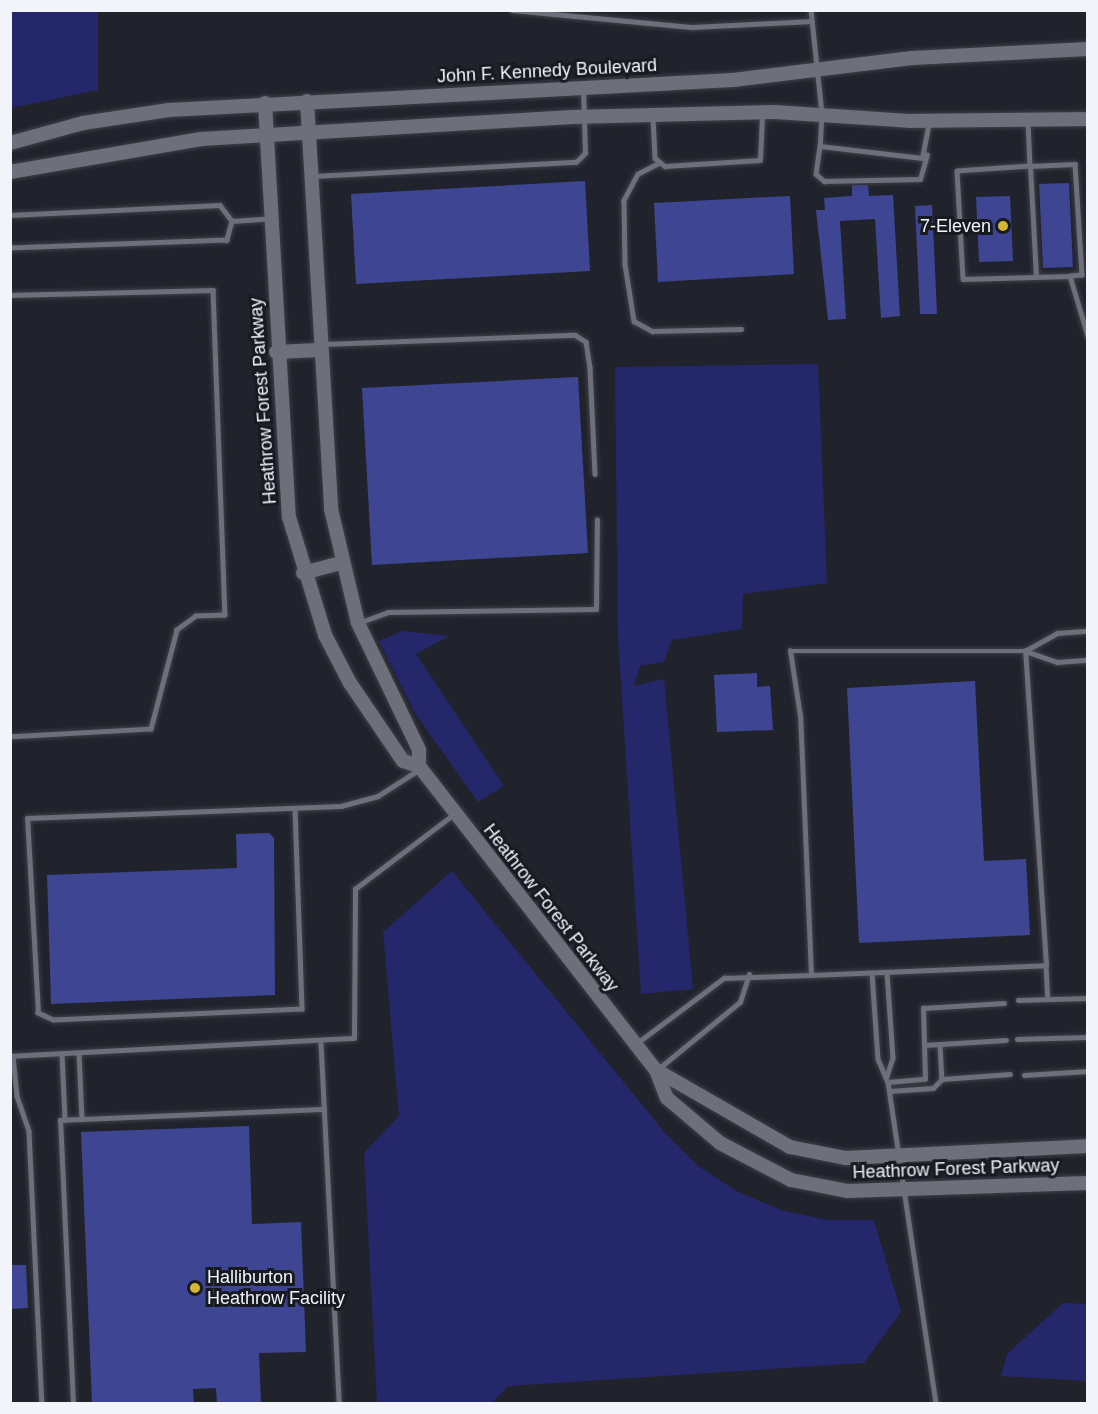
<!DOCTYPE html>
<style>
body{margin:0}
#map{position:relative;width:1098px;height:1414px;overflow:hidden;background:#21232c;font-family:Helvetica,sans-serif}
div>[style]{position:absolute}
.green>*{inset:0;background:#242769}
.building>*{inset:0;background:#3e4593}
.roads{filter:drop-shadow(0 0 2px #3e3f47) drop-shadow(0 0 2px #3e3f47)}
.lane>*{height:4.5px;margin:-2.25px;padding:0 2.25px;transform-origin:2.25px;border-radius:2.25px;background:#6d6f7a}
.secondary>*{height:14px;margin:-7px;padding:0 7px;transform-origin:7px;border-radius:7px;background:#6d6f7a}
.dots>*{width:16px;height:16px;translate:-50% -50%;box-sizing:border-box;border:3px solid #181a22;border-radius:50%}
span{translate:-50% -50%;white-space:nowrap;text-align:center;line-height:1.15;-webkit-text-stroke:6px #181a22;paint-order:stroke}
.street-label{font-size:18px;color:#f3f4fa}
.poi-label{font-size:18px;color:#f3f4fa}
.right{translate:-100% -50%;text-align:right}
.left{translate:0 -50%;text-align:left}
.frame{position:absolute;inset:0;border:12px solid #f3f4fa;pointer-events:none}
</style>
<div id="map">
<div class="green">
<div style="clip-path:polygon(10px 11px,98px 11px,98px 90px,11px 108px)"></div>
<div style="clip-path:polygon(818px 364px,827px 583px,743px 594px,742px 629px,672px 640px,664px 662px,640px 666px,634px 686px,664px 679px,693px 989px,641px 994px,618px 636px,615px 367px)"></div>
<div style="clip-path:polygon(402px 631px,449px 636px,416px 654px,504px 786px,478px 802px,416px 715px,379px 641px)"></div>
<div style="clip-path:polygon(452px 871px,665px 1133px,698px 1166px,738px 1192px,781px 1210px,827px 1220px,874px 1220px,901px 1312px,864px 1363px,508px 1386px,492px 1403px,377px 1403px,364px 1153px,399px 1116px,383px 932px)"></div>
<div style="clip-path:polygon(1063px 1303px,1087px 1304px,1087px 1381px,1001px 1376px,1007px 1354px)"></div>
</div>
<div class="building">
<div style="clip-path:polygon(585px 181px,590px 271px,356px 284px,351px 194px)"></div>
<div style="clip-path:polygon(1069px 183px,1073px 267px,1043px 268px,1039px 184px)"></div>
<div style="clip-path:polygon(852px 185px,868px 185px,869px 196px,893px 195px,900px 316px,881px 318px,875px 219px,840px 221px,846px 319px,828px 320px,816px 210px,825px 210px,824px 198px,852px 196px)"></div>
<div style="clip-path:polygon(790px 196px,794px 274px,658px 282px,654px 203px)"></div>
<div style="clip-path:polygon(1010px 196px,1013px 261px,979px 262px,976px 197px)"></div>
<div style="clip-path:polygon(932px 205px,937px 314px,920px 314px,915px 206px)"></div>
<div style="clip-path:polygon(578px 377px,588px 553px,372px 565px,362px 388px)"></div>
<div style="clip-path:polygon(757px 673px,757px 687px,770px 686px,773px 730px,717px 732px,714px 675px)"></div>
<div style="clip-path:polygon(975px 681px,984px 861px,1026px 859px,1030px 935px,859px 943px,847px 688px)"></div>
<div style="clip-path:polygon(269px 833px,274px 838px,275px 995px,51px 1004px,47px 875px,237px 868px,236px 834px)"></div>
<div style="clip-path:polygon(249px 1126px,252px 1224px,301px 1222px,306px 1352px,259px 1353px,261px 1404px,217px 1404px,216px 1388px,193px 1389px,194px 1404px,92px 1404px,81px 1132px)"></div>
<div style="clip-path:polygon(10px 1265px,26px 1265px,28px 1308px,10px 1309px)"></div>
</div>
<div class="roads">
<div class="lane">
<div style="left:512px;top:10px;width:182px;rotate:5.4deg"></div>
<div style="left:693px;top:27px;width:119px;rotate:-2.9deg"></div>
<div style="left:811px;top:10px;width:104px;rotate:83.9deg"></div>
<div style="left:822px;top:113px;width:33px;rotate:93deg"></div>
<div style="left:820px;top:146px;width:103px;rotate:6.7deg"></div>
<div style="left:922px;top:158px;width:38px;rotate:-79deg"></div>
<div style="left:653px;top:118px;width:40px;rotate:87.1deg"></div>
<div style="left:655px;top:158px;width:13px;rotate:39deg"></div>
<div style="left:665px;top:166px;width:95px;rotate:-3.6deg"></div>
<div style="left:760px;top:160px;width:44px;rotate:-87.4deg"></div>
<div style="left:1028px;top:122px;width:44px;rotate:87.4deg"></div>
<div style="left:1030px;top:166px;width:73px;rotate:176.1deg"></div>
<div style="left:957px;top:171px;width:108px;rotate:86.8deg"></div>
<div style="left:963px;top:279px;width:107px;rotate:-1.6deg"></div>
<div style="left:1070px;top:276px;width:63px;rotate:73.3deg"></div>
<div style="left:820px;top:146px;width:28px;rotate:98deg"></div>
<div style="left:816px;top:174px;width:11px;rotate:41deg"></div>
<div style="left:824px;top:181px;width:96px;rotate:-1.2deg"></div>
<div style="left:920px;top:179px;width:25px;rotate:-74deg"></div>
<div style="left:658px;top:164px;width:22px;rotate:153deg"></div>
<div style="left:638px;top:174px;width:30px;rotate:118deg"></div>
<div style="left:624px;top:200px;width:64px;rotate:89.1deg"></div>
<div style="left:625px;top:264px;width:58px;rotate:81deg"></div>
<div style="left:634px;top:321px;width:21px;rotate:29deg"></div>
<div style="left:652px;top:331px;width:89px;rotate:-1.3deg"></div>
<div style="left:314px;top:176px;width:262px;rotate:-3.1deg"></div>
<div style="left:576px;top:162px;width:13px;rotate:-45deg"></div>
<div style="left:585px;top:153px;width:63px;rotate:-91.8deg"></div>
<div style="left:10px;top:215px;width:210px;rotate:-2.7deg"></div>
<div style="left:220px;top:205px;width:20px;rotate:53deg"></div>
<div style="left:232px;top:221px;width:20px;rotate:105deg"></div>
<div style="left:227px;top:240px;width:217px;rotate:177.9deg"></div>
<div style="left:232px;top:221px;width:39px;rotate:-4deg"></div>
<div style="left:1036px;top:277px;width:111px;rotate:-93.1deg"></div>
<div style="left:1030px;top:166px;width:45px;rotate:-2.5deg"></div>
<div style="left:1075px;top:164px;width:111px;rotate:86.4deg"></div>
<div style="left:1082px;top:275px;width:12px;rotate:175deg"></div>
<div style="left:10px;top:295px;width:203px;rotate:-1.4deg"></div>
<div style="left:213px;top:290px;width:325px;rotate:87.9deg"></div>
<div style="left:225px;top:615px;width:29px;rotate:178deg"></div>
<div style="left:196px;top:616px;width:24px;rotate:144deg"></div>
<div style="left:177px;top:630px;width:102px;rotate:104.7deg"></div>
<div style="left:151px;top:729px;width:141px;rotate:176.8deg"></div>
<div style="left:324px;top:344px;width:251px;rotate:-2.1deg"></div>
<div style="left:575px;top:335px;width:13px;rotate:32deg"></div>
<div style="left:586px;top:342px;width:26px;rotate:81deg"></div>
<div style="left:590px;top:368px;width:106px;rotate:87.3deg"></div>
<div style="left:361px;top:622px;width:29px;rotate:-20deg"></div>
<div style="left:388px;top:612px;width:208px;rotate:-0.8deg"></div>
<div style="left:596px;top:609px;width:89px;rotate:-89.4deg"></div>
<div style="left:1025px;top:651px;width:37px;rotate:-29deg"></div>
<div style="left:1057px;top:633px;width:31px;rotate:-4deg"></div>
<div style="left:295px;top:808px;width:201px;rotate:88deg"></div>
<div style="left:302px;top:1009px;width:249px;rotate:177.5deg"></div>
<div style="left:53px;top:1020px;width:17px;rotate:-155deg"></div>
<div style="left:38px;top:1013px;width:195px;rotate:-93.2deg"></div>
<div style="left:27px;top:818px;width:314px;rotate:-2.2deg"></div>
<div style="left:341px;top:806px;width:38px;rotate:-15deg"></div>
<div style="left:378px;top:796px;width:50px;rotate:-32.7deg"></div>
<div style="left:1046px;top:965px;width:34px;rotate:87deg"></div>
<div style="left:887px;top:972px;width:86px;rotate:86deg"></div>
<div style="left:893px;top:1058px;width:20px;rotate:108deg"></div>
<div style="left:872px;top:973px;width:86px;rotate:86deg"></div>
<div style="left:878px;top:1059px;width:25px;rotate:67deg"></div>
<div style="left:888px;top:1082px;width:326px;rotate:81.5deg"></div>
<div style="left:811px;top:975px;width:235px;rotate:-2.4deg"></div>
<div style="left:1046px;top:965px;width:315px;rotate:-93.8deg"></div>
<div style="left:1018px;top:1000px;width:70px;rotate:-1.6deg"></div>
<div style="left:1017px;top:1039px;width:71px;rotate:-1.6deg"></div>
<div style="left:321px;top:1043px;width:361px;rotate:87.1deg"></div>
<div style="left:637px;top:1043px;width:109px;rotate:-36.8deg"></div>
<div style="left:724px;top:978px;width:87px;rotate:-2deg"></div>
<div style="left:811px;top:975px;width:259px;rotate:-92.4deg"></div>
<div style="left:800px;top:716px;width:66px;rotate:-98.7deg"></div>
<div style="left:790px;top:651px;width:235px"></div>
<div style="left:1025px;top:651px;width:34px;rotate:19deg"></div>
<div style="left:1057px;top:662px;width:31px;rotate:-4deg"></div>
<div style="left:940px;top:1044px;width:35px;rotate:87deg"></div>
<div style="left:924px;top:1045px;width:82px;rotate:-3.5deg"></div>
<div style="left:79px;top:1053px;width:66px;rotate:87.4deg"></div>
<div style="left:62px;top:1054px;width:66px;rotate:87.4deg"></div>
<div style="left:10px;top:1056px;width:344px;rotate:-3deg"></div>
<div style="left:354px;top:1038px;width:149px;rotate:-89.6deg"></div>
<div style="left:355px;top:889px;width:123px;rotate:-37.1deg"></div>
<div style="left:13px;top:1056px;width:40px;rotate:84.3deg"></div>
<div style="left:17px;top:1096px;width:37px;rotate:71deg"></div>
<div style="left:29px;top:1131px;width:273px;rotate:87.3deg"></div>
<div style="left:658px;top:1069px;width:106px;rotate:-39.3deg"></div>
<div style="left:740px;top:1002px;width:29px;rotate:-72deg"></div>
<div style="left:1024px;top:1075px;width:64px;rotate:-3.6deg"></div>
<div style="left:888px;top:1082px;width:37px;rotate:-5deg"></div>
<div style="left:925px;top:1079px;width:71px;rotate:-91.6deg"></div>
<div style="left:923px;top:1008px;width:81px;rotate:-3.5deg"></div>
<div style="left:889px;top:1091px;width:44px;rotate:-3.9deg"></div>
<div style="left:933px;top:1088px;width:13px;rotate:-45deg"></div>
<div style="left:942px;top:1079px;width:68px;rotate:-4.2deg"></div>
<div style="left:73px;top:1404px;width:284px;rotate:-92.6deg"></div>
<div style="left:60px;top:1120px;width:264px;rotate:-2.4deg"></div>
</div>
<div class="secondary">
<div style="left:307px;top:101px;width:409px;rotate:86.6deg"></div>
<div style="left:331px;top:509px;width:117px;rotate:76.7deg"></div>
<div style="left:358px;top:623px;width:141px;rotate:64.3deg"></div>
<div style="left:419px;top:750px;width:16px;rotate:90deg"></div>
<div style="left:265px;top:103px;width:415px;rotate:86.7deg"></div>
<div style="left:289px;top:517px;width:123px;rotate:73deg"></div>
<div style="left:325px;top:635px;width:54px;rotate:62.5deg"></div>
<div style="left:350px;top:683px;width:94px;rotate:55.8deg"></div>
<div style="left:403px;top:761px;width:17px;rotate:17deg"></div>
<div style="left:419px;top:766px;width:385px;rotate:52.1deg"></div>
<div style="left:656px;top:1070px;width:30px;rotate:69deg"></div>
<div style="left:667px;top:1098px;width:70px;rotate:40.3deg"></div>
<div style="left:720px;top:1143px;width:80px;rotate:27.5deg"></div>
<div style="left:791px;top:1180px;width:57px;rotate:11.1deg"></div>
<div style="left:847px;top:1191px;width:241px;rotate:-1.9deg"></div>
<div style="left:10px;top:143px;width:76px;rotate:-15.3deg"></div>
<div style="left:83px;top:123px;width:87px;rotate:-8.6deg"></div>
<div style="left:169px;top:110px;width:565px;rotate:-3.04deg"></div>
<div style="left:733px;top:80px;width:180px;rotate:-7deg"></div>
<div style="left:912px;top:58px;width:176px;rotate:-2.9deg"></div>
<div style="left:10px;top:172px;width:194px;rotate:-9.8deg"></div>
<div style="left:201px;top:139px;width:372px;rotate:-3.4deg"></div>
<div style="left:572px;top:117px;width:203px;rotate:-1.4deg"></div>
<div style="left:775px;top:112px;width:134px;rotate:3.8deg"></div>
<div style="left:909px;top:121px;width:179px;rotate:-0.6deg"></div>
<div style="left:276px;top:352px;width:43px;rotate:-2.7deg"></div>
<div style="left:303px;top:573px;width:39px;rotate:-15deg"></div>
<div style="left:656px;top:1070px;width:155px;rotate:29.9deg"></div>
<div style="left:790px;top:1147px;width:56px;rotate:11.3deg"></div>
<div style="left:845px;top:1158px;width:243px;rotate:-2.8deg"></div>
</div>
</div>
<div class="dots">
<div style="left:1003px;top:226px;background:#d3b635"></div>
<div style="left:195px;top:1288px;background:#d3b635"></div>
</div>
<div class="street-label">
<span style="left:547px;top:71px;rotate:-3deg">John F. Kennedy Boulevard</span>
<span style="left:263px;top:401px;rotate:-94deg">Heathrow Forest Parkway</span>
<span style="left:551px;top:908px;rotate:52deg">Heathrow Forest Parkway</span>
<span style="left:956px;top:1169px;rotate:-2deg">Heathrow Forest Parkway</span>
</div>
<div class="poi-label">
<span class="right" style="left:991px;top:226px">7-Eleven</span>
<span class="left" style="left:207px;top:1288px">Halliburton<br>Heathrow Facility</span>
</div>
<div class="frame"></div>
</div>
